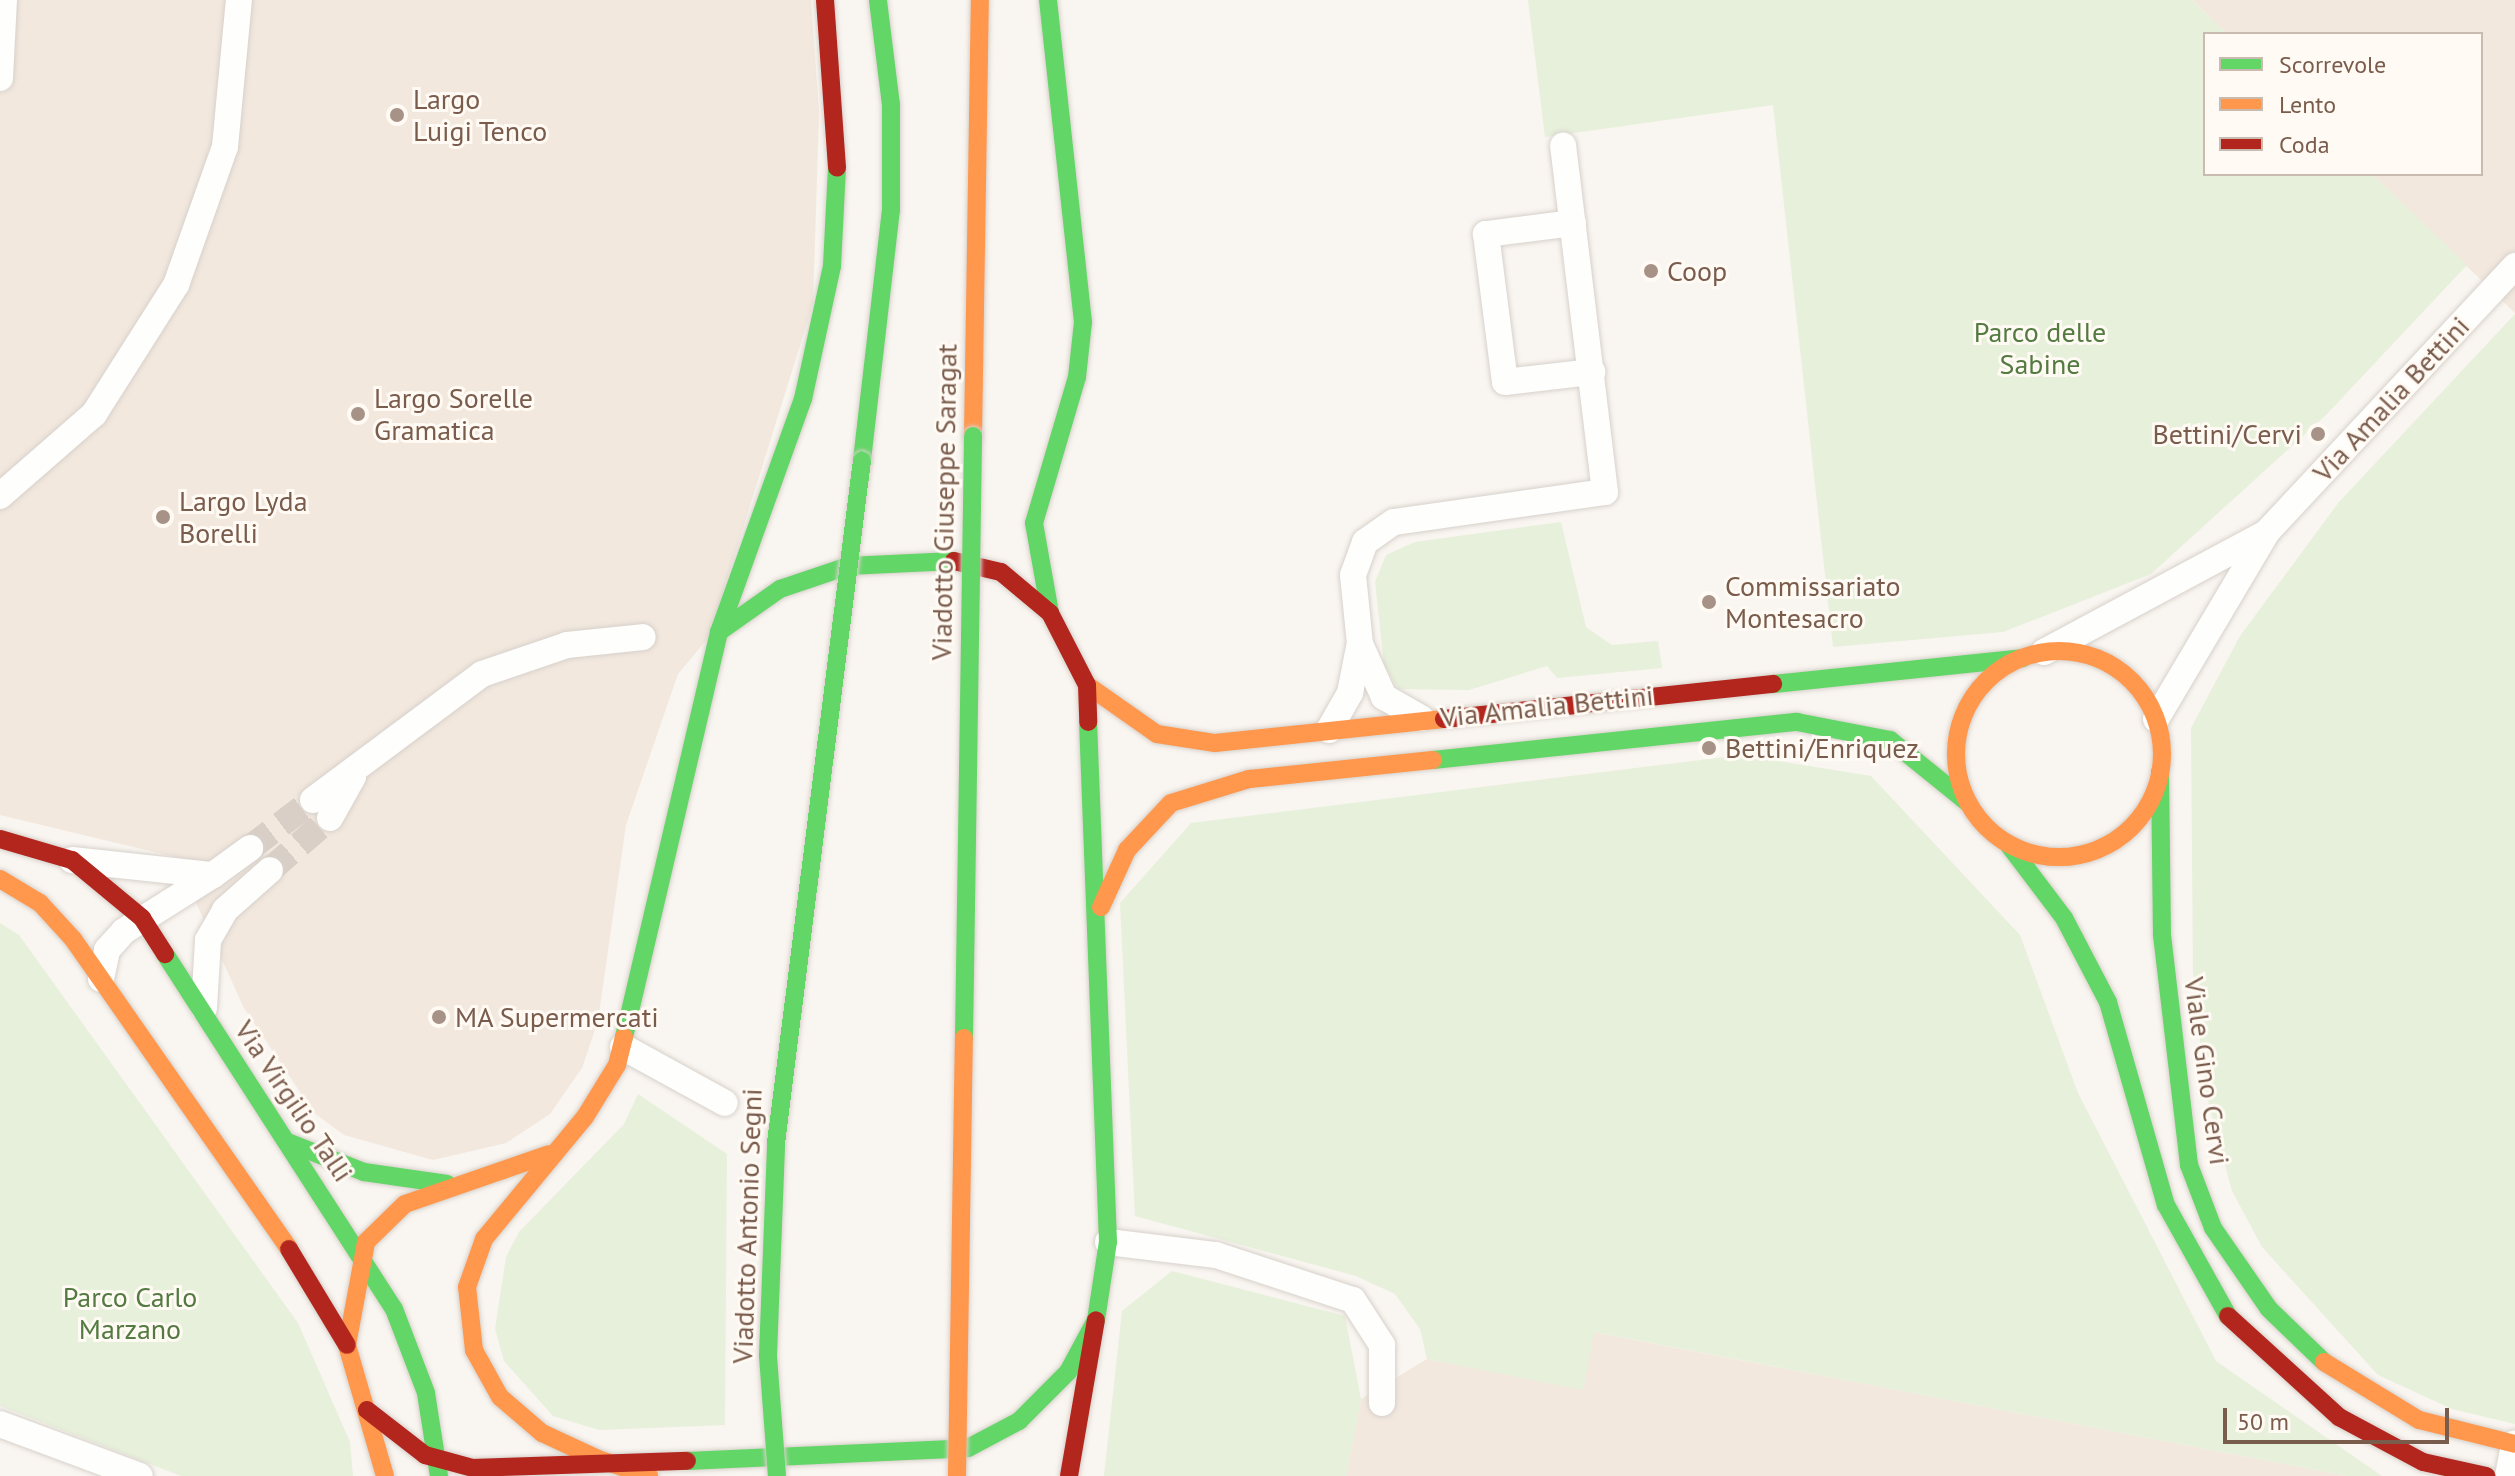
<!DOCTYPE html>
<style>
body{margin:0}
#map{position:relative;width:2515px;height:1476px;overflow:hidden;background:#f9f5f0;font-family:"PT Sans",sans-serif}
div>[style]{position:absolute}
.residential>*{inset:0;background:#f2e8de}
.green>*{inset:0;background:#e7f0db}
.street-tunnel>*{height:26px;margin-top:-13px;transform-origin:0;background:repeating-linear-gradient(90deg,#d9cfc7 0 26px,transparent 0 39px)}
.roads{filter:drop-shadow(0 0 2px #d7d1cb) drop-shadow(0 0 2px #d7d1cb)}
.street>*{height:26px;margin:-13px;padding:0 13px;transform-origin:13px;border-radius:13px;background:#fefefd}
.fast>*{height:18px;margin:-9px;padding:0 9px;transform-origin:9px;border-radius:9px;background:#63d668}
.slow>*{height:18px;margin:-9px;padding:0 9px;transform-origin:9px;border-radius:9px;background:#ff974d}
.slow>.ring{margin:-9px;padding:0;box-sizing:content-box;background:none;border:18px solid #ff974d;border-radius:50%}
.jam>*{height:18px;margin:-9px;padding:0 9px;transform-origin:9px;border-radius:9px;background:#b3261e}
.bridges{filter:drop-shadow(0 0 2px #dad1cc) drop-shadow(0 0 2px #dad1cc)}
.fast-bridge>*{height:18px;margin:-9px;padding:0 9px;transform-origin:9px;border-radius:9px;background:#63d668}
.slow-bridge>*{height:18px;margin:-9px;padding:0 9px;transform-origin:9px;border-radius:9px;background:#ff974d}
.dots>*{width:22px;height:22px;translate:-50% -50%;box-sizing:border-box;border:4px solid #fffaf3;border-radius:50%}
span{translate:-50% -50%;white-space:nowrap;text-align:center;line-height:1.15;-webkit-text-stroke:6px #fffaf3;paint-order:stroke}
.poi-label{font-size:28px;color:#7a5c4d}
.left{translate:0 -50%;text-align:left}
.right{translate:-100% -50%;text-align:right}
.park-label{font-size:28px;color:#537a41}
.street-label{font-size:28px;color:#7a5c4d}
.legend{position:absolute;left:2203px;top:32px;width:280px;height:144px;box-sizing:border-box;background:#fffaf3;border:2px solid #cabbb1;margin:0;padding:10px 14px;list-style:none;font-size:24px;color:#7a5c4d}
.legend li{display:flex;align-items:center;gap:16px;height:40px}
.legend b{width:40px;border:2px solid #cabbb1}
.scale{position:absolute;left:2223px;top:1408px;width:226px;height:36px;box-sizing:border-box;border:4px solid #7a5c4d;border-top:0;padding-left:10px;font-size:24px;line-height:28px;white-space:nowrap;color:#7a5c4d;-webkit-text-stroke:6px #fffaf3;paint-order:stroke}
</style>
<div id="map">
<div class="residential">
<div style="clip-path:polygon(0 0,811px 0,819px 113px,813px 304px,709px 637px,678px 674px,626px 825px,598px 1021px,582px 1068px,550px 1114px,506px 1143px,433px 1160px,344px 1135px,314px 1113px,244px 1008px,175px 857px,0 815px)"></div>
<div style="clip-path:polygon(2192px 0,2515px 0,2515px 313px,2372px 174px,2481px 174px,2481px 34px,2227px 34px)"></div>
<div style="clip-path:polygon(1593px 1332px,2347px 1476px,1346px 1476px,1361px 1399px,1427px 1359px,1583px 1389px)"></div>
</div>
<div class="green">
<div style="clip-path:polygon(1528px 0,2192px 0,2227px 34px,2205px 34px,2205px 174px,2372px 174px,2467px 265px,2326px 415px,2151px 574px,2003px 632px,1833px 647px,1773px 105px,1545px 137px)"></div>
<div style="clip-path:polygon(2515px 314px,2515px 1424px,2452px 1409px,2378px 1375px,2262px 1247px,2232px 1191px,2205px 1090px,2193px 972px,2191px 728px,2240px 636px,2339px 502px)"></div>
<div style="clip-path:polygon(1561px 522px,1586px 627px,1612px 645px,1658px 641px,1662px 668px,1557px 678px,1547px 666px,1469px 690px,1398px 689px,1384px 664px,1375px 582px,1386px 555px,1415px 542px)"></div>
<div style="clip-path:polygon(1741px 755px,1871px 776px,2020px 935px,2078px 1093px,2216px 1361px,2382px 1476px,2347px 1476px,1594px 1332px,1583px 1390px,1427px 1359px,1420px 1329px,1395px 1294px,1356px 1276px,1135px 1216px,1120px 903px,1191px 823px)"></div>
<div style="clip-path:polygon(0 923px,19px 935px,298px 1323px,350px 1442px,353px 1476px,181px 1476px,0 1406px)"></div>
<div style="clip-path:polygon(638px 1094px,727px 1154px,725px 1425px,599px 1430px,553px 1416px,504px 1361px,495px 1329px,506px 1257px,519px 1232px,624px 1124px)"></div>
<div style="clip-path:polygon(1172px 1271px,1345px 1316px,1361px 1399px,1346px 1476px,1104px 1476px,1122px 1311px)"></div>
</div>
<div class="street-tunnel">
<div style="left:250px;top:848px;width:79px;rotate:-37.3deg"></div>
<div style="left:270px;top:870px;width:79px;rotate:-40.9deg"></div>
</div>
<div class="roads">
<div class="street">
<div style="left:0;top:78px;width:78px;rotate:-87.1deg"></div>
<div style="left:1573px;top:223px;width:88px;rotate:172.8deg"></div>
<div style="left:1486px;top:234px;width:149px;rotate:82.7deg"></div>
<div style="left:1505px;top:382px;width:88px;rotate:-6.6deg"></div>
<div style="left:0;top:496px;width:125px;rotate:-41.1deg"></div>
<div style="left:94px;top:414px;width:153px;rotate:-57.6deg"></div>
<div style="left:176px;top:285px;width:146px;rotate:-70.5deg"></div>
<div style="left:225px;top:147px;width:148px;rotate:-84.6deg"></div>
<div style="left:2044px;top:652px;width:250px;rotate:-28.2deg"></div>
<div style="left:1421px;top:718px;width:43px;rotate:-150.4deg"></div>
<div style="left:1384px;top:697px;width:58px;rotate:-114.4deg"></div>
<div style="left:1360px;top:644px;width:69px;rotate:-95.8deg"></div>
<div style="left:1353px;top:575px;width:35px;rotate:-70deg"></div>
<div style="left:1365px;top:542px;width:35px;rotate:-35deg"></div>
<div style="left:1394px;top:522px;width:213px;rotate:-8.1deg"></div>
<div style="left:1605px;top:492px;width:349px;rotate:-96.9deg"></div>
<div style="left:2156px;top:719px;width:217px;rotate:-59.3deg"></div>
<div style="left:2267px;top:532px;width:364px;rotate:-47deg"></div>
<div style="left:1329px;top:730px;width:43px;rotate:-60.4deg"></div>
<div style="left:1350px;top:693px;width:47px;rotate:-78.9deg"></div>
<div style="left:313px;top:800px;width:211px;rotate:-36.7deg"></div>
<div style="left:482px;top:674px;width:90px;rotate:-18.8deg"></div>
<div style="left:567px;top:645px;width:76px;rotate:-6deg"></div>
<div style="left:330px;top:818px;width:47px;rotate:-60.7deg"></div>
<div style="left:72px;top:860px;width:142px;rotate:6.1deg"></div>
<div style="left:213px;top:875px;width:46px;rotate:-36.1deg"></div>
<div style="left:101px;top:979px;width:30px;rotate:-78deg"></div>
<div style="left:107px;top:950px;width:25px;rotate:-48deg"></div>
<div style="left:124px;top:931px;width:105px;rotate:-32.2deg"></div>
<div style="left:204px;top:1008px;width:68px;rotate:-86.6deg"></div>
<div style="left:208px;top:940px;width:34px;rotate:-60deg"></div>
<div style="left:225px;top:910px;width:60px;rotate:-41.6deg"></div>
<div style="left:623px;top:1047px;width:116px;rotate:28.8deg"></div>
<div style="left:1108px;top:1242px;width:109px;rotate:6.9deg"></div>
<div style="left:1216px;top:1255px;width:144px;rotate:18.2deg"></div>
<div style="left:1353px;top:1300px;width:54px;rotate:57.2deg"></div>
<div style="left:1382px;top:1345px;width:58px;rotate:90deg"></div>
<div style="left:0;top:1424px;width:149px;rotate:20.4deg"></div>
<div style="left:2508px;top:1476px;width:33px;rotate:-79deg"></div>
</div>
<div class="fast">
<div style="left:1048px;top:0;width:324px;rotate:83.8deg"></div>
<div style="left:1083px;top:322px;width:55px;rotate:96.2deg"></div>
<div style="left:1077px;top:377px;width:152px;rotate:106.4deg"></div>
<div style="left:1034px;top:523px;width:91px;rotate:79.9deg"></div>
<div style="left:862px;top:460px;width:252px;rotate:-83.4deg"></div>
<div style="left:891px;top:210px;width:105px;rotate:-90deg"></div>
<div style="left:891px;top:105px;width:106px;rotate:-97.1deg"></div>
<div style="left:719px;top:632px;width:248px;rotate:-70.2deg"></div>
<div style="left:803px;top:399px;width:136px;rotate:-77.7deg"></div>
<div style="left:832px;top:266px;width:98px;rotate:-87.1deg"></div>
<div style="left:1773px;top:684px;width:251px;rotate:-5.9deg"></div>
<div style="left:1433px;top:760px;width:366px;rotate:-6deg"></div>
<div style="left:1797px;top:722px;width:95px;rotate:11deg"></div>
<div style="left:1890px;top:740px;width:100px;rotate:38.9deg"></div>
<div style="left:2160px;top:772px;width:163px;rotate:89.3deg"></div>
<div style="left:2162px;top:935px;width:232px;rotate:83.3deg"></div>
<div style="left:2189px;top:1165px;width:67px;rotate:69.1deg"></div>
<div style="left:2213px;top:1228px;width:98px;rotate:55.3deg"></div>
<div style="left:2269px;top:1309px;width:76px;rotate:43.9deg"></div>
<div style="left:2008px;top:844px;width:93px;rotate:52.9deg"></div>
<div style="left:2064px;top:918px;width:95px;rotate:62.4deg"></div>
<div style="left:2108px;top:1002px;width:211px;rotate:74.1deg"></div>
<div style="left:2166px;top:1205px;width:127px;rotate:60.8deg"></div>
<div style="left:165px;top:954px;width:422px;rotate:57.2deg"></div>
<div style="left:394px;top:1309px;width:90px;rotate:69.1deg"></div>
<div style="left:426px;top:1393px;width:84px;rotate:81.1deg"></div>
<div style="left:624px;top:1037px;width:416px;rotate:-76.8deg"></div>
<div style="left:719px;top:632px;width:75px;rotate:-35.2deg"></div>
<div style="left:780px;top:589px;width:72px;rotate:-18.7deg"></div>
<div style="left:848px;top:566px;width:106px;rotate:-2.7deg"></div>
<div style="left:287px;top:1142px;width:83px;rotate:21.3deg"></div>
<div style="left:364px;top:1172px;width:84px;rotate:8.2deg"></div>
<div style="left:687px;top:1461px;width:281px;rotate:-2.6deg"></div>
<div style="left:968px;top:1448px;width:58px;rotate:-27.9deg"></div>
<div style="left:1019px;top:1421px;width:69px;rotate:-45deg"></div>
<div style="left:1068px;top:1372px;width:59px;rotate:-61.7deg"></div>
<div style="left:1096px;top:1320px;width:79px;rotate:-81.3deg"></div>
<div style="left:1108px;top:1242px;width:520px;rotate:-92.2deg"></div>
</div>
<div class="slow">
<div style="left:973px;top:436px;width:436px;rotate:-89.1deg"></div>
<div class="ring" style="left:1956px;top:651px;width:188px;height:188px"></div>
<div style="left:1087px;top:685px;width:85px;rotate:35deg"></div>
<div style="left:1157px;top:734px;width:59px;rotate:8.8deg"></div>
<div style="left:1215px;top:743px;width:230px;rotate:-6deg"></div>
<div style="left:0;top:879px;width:47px;rotate:31deg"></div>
<div style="left:40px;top:903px;width:49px;rotate:47.5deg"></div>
<div style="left:73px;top:939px;width:378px;rotate:55.1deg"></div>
<div style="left:1101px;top:907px;width:63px;rotate:-65.5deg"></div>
<div style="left:1127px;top:850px;width:64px;rotate:-46.9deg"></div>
<div style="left:1171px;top:803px;width:82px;rotate:-17.1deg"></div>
<div style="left:1249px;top:779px;width:185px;rotate:-5.9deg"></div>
<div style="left:2324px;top:1362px;width:111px;rotate:31.4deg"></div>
<div style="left:2419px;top:1420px;width:99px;rotate:14deg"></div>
<div style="left:598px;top:1459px;width:62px;rotate:-155.1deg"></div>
<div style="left:542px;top:1433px;width:55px;rotate:-139.4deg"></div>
<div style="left:500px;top:1397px;width:54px;rotate:-119deg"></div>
<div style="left:474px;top:1350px;width:63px;rotate:-96.3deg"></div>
<div style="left:467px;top:1287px;width:51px;rotate:-70.5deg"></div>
<div style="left:484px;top:1239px;width:158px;rotate:-50.4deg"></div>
<div style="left:585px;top:1117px;width:61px;rotate:-58.4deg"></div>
<div style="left:617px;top:1065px;width:29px;rotate:-76deg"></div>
<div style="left:598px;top:1459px;width:54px;rotate:18.4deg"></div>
<div style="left:385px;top:1476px;width:136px;rotate:-106.2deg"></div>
<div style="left:347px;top:1345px;width:105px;rotate:-79.5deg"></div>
<div style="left:366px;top:1242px;width:54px;rotate:-44.3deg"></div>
<div style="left:405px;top:1204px;width:152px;rotate:-19.1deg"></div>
</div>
<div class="jam">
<div style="left:825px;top:0;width:168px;rotate:85.9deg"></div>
<div style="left:954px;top:561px;width:48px;rotate:13.2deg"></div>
<div style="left:1001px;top:572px;width:64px;rotate:39.9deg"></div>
<div style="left:1050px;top:613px;width:81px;rotate:62.8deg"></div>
<div style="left:1087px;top:685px;width:37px;rotate:88deg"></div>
<div style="left:1444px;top:719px;width:331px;rotate:-6.1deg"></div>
<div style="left:0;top:839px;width:75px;rotate:16.3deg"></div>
<div style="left:72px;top:860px;width:91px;rotate:39.6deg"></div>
<div style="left:142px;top:918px;width:43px;rotate:57.4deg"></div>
<div style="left:289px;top:1249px;width:112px;rotate:58.9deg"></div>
<div style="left:2228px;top:1316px;width:150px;rotate:42.3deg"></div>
<div style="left:2339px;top:1417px;width:95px;rotate:28.2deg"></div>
<div style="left:2423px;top:1462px;width:65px;rotate:12.5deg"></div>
<div style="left:367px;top:1410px;width:73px;rotate:37.8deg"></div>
<div style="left:425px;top:1455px;width:50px;rotate:15.2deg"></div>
<div style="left:473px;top:1468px;width:214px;rotate:-1.9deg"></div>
<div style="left:1069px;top:1476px;width:158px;rotate:-80.2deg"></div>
</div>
</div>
<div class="bridges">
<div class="fast-bridge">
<div style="left:964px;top:1038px;width:602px;rotate:-89.14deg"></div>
<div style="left:777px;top:1476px;width:121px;rotate:-94.3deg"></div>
<div style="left:768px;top:1355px;width:212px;rotate:-87.8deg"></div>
<div style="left:776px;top:1143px;width:688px;rotate:-82.82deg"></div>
</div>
<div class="slow-bridge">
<div style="left:957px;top:1476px;width:438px;rotate:-89.1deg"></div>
</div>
</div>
<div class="dots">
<div style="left:397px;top:115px;background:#a69286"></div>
<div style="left:1651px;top:271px;background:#a69286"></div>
<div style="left:358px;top:414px;background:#a69286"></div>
<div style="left:2318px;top:434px;background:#a69286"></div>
<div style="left:163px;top:517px;background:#a69286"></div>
<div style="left:1709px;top:602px;background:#a69286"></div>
<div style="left:1709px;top:748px;background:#a69286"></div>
<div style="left:439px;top:1017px;background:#a69286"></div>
</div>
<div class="poi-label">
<span class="left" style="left:413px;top:115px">Largo<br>Luigi Tenco</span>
<span class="left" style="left:1667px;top:271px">Coop</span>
<span class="left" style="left:374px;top:414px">Largo Sorelle<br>Gramatica</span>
<span class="right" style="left:2302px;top:434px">Bettini/Cervi</span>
<span class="left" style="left:179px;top:517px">Largo Lyda<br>Borelli</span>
<span class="left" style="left:1725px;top:602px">Commissariato<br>Montesacro</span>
<span class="left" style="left:1725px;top:748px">Bettini/Enriquez</span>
<span class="left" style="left:455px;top:1017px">MA Supermercati</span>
</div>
<div class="park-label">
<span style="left:2040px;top:348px">Parco delle<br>Sabine</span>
<span style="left:130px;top:1313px">Parco Carlo<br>Marzano</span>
</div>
<div class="street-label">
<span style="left:2391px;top:399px;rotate:-47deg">Via Amalia Bettini</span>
<span style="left:944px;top:502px;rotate:-89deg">Viadotto Giuseppe Saragat</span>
<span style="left:1547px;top:706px;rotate:-6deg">Via Amalia Bettini</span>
<span style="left:2207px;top:1071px;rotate:82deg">Viale Gino Cervi</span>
<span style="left:294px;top:1101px;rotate:56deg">Via Virgilio Talli</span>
<span style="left:747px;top:1226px;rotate:-88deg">Viadotto Antonio Segni</span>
</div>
<ul class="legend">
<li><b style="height:10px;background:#63d668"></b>Scorrevole</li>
<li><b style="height:10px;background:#ff974d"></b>Lento</li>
<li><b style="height:10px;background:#b3261e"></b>Coda</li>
</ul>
<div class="scale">50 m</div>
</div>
